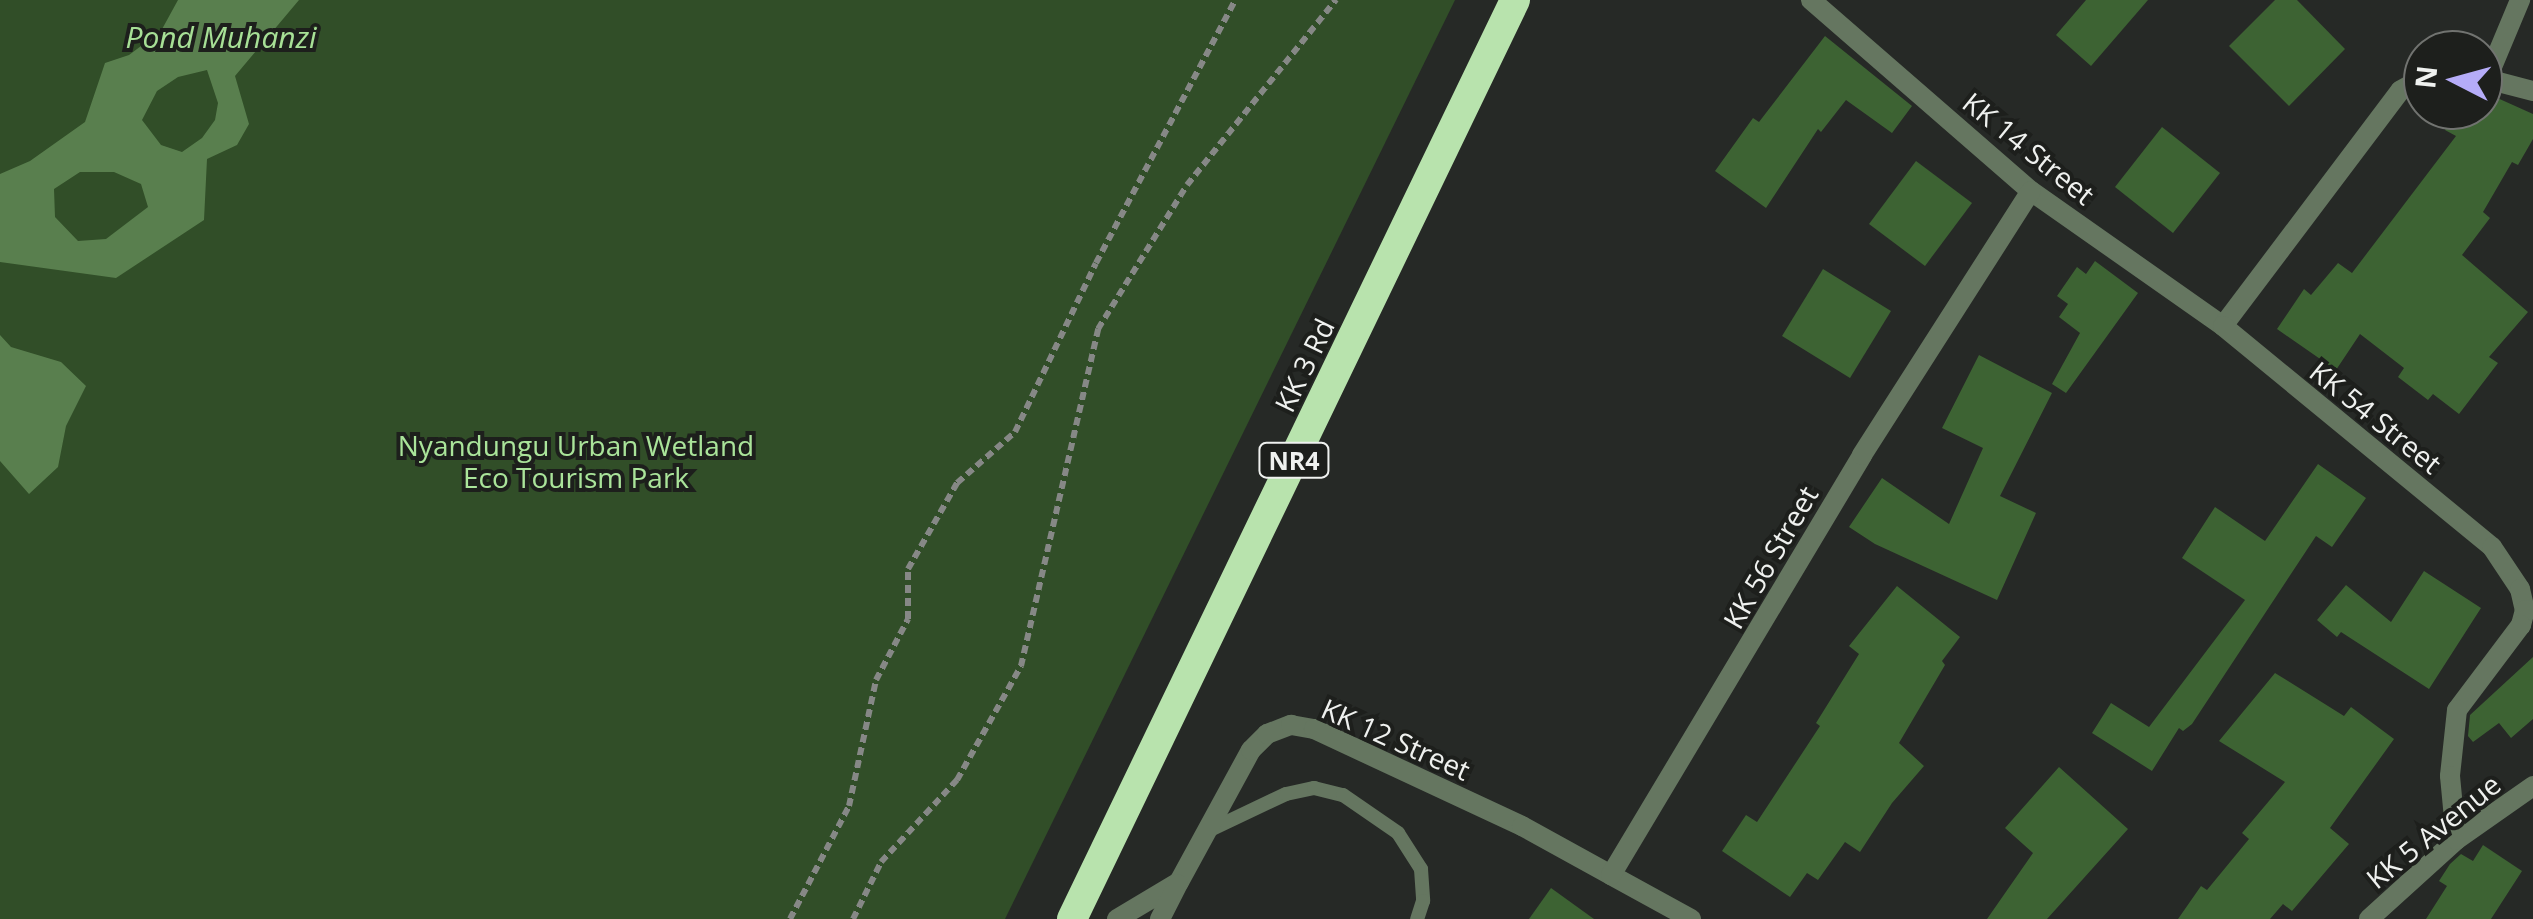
<!DOCTYPE html>
<style>
body{margin:0}
#map{position:relative;width:2533px;height:919px;overflow:hidden;background:#262926;font-family:"Open Sans",sans-serif}
div>[style]{position:absolute}
.green>*{inset:0;background:#314e28}
.water>*{inset:0;background:#597f4e}
.building>*{inset:0;background:#3d6333}
.path>*{height:6px;margin-top:-3px;transform-origin:0;background:repeating-linear-gradient(90deg,#868886 0 8px,transparent 0 13px)}
.lane>*{height:14px;margin:-7px;padding:0 7px;transform-origin:7px;border-radius:7px;background:#657660}
.street>*{height:20px;margin:-10px;padding:0 10px;transform-origin:10px;border-radius:10px;background:#657660}
.highway>*{height:30px;margin:-15px;padding:0 15px;transform-origin:15px;border-radius:15px;background:#b8e3ad}
span{translate:-50% -50%;white-space:nowrap;text-align:center;line-height:1.15;-webkit-text-stroke:8px #1d1f1c;paint-order:stroke}
.shield-label span{padding:2px 8px;background:#1d1f1c;border:2px solid;border-radius:8px;-webkit-text-stroke-width:0}
.shield-label{font-size:25px;color:#eff1ef;font-weight:700}
.street-label{font-size:28px;color:#eff1ef}
.park-label{font-size:28px;color:#aae49a}
.water-label{font-size:30px;color:#a7e096;font-style:italic}
.north{position:absolute;left:2403px;top:30px;width:100px;height:100px;box-sizing:border-box;background:#1d1f1c;border:2px solid #717370;border-radius:50%;rotate:276deg;font-size:28px;font-weight:700;line-height:40px;text-align:center;color:#eff1ef}
.north::after{content:'';display:block;margin:auto;width:35px;height:45px;background:#b5acf8;clip-path:polygon(50% 0,100% 100%,50% 72%,0 100%)}
</style>
<div id="map">
<div class="green">
<div style="clip-path:polygon(0 0,1455px 0,1005px 919px,0 919px)"></div>
</div>
<div class="water">
<div style="clip-path:polygon(evenodd,178px 0,299px 0,235px 76px,249px 124px,237px 145px,207px 159px,204px 220px,116px 278px,0 262px,0 174px,30px 161px,85px 122px,105px 63px,129px 55px,161px 31px,178px 0,207px 70px,218px 103px,215px 120px,202px 138px,182px 152px,161px 145px,142px 120px,157px 91px,178px 77px,207px 70px,178px 0,80px 172px,114px 172px,141px 184px,148px 207px,106px 239px,78px 241px,55px 217px,54px 189px,80px 172px)"></div>
<div style="clip-path:polygon(0 335px,11px 347px,61px 362px,86px 386px,66px 426px,58px 467px,29px 494px,0 461px)"></div>
</div>
<div class="building">
<div style="clip-path:polygon(2086px 0,2148px 0,2091px 66px,2056px 35px)"></div>
<div style="clip-path:polygon(2275px 0,2297px 0,2345px 49px,2289px 106px,2229px 46px)"></div>
<div style="clip-path:polygon(1825px 36px,1912px 106px,1892px 133px,1846px 100px,1821px 132px,1818px 129px,1766px 208px,1715px 171px,1753px 118px,1759px 122px)"></div>
<div style="clip-path:polygon(2484px 92px,2533px 114px,2533px 139px,2518px 165px,2512px 162px,2483px 212px,2490px 218px,2462px 255px,2528px 312px,2489px 357px,2498px 363px,2459px 414px,2433px 394px,2428px 400px,2398px 377px,2404px 368px,2360px 334px,2336px 370px,2277px 329px,2304px 289px,2311px 295px,2338px 263px,2352px 273px,2456px 136px,2445px 130px,2456px 110px,2483px 110px)"></div>
<div style="clip-path:polygon(2162px 127px,2220px 173px,2173px 233px,2115px 187px)"></div>
<div style="clip-path:polygon(1916px 161px,1972px 203px,1925px 266px,1869px 224px)"></div>
<div style="clip-path:polygon(2095px 261px,2138px 293px,2066px 393px,2052px 384px,2080px 333px,2059px 317px,2068px 304px,2057px 296px,2077px 267px,2086px 274px)"></div>
<div style="clip-path:polygon(1823px 269px,1891px 311px,1850px 378px,1782px 336px)"></div>
<div style="clip-path:polygon(1979px 355px,2052px 393px,2000px 496px,2036px 513px,1997px 600px,1875px 544px,1849px 527px,1882px 478px,1949px 524px,1983px 448px,1942px 428px)"></div>
<div style="clip-path:polygon(2318px 464px,2366px 498px,2332px 547px,2316px 536px,2192px 724px,2183px 731px,2179px 728px,2152px 771px,2092px 733px,2111px 703px,2149px 727px,2245px 600px,2182px 558px,2215px 507px,2265px 541px)"></div>
<div style="clip-path:polygon(2424px 571px,2481px 608px,2429px 689px,2341px 632px,2337px 637px,2317px 620px,2346px 585px,2391px 622px)"></div>
<div style="clip-path:polygon(1897px 586px,1960px 637px,1942px 661px,1945px 665px,1899px 743px,1924px 766px,1892px 803px,1860px 852px,1845px 842px,1818px 880px,1807px 873px,1790px 897px,1722px 851px,1746px 815px,1757px 822px,1820px 726px,1816px 723px,1859px 654px,1849px 646px)"></div>
<div style="clip-path:polygon(2533px 657px,2533px 719px,2511px 738px,2499px 723px,2473px 742px,2468px 736px,2470px 715px)"></div>
<div style="clip-path:polygon(2275px 673px,2344px 716px,2351px 707px,2394px 739px,2330px 828px,2349px 844px,2292px 911px,2283px 904px,2270px 919px,2178px 919px,2201px 886px,2207px 890px,2249px 839px,2242px 833px,2285px 782px,2219px 741px)"></div>
<div style="clip-path:polygon(2059px 767px,2128px 829px,2047px 919px,1987px 919px,2033px 853px,2005px 828px)"></div>
<div style="clip-path:polygon(2483px 845px,2522px 871px,2491px 919px,2426px 919px,2447px 886px,2439px 881px,2450px 864px,2461px 854px,2473px 861px)"></div>
<div style="clip-path:polygon(1551px 888px,1594px 919px,1529px 919px)"></div>
</div>
<div class="path">
<div style="left:790px;top:919px;width:127px;rotate:-62.4deg"></div>
<div style="left:849px;top:806px;width:129px;rotate:-77.9deg"></div>
<div style="left:876px;top:680px;width:69px;rotate:-62.3deg"></div>
<div style="left:908px;top:619px;width:50px;rotate:-90deg"></div>
<div style="left:908px;top:569px;width:99px;rotate:-60.3deg"></div>
<div style="left:957px;top:483px;width:77px;rotate:-41.3deg"></div>
<div style="left:1015px;top:432px;width:187px;rotate:-64.4deg"></div>
<div style="left:1096px;top:263px;width:297px;rotate:-62.1deg"></div>
<div style="left:853px;top:919px;width:64px;rotate:-63.8deg"></div>
<div style="left:881px;top:862px;width:112px;rotate:-47.2deg"></div>
<div style="left:957px;top:780px;width:131px;rotate:-60.7deg"></div>
<div style="left:1021px;top:666px;width:346px;rotate:-77.1deg"></div>
<div style="left:1098px;top:329px;width:169px;rotate:-58.3deg"></div>
<div style="left:1187px;top:185px;width:238px;rotate:-51.2deg"></div>
</div>
<div class="lane">
<div style="left:1208px;top:831px;width:86px;rotate:-25.4deg"></div>
<div style="left:1286px;top:794px;width:29px;rotate:-12deg"></div>
<div style="left:1314px;top:788px;width:30px;rotate:14deg"></div>
<div style="left:1343px;top:795px;width:67px;rotate:34.6deg"></div>
<div style="left:1398px;top:833px;width:43px;rotate:57.4deg"></div>
<div style="left:1421px;top:869px;width:32px;rotate:86deg"></div>
<div style="left:1423px;top:901px;width:19px;rotate:108deg"></div>
</div>
<div class="street">
<div style="left:1811px;top:0;width:291px;rotate:41deg"></div>
<div style="left:2031px;top:191px;width:235px;rotate:35.1deg"></div>
<div style="left:2423px;top:78px;width:26px;rotate:151deg"></div>
<div style="left:2400px;top:91px;width:294px;rotate:127deg"></div>
<div style="left:2223px;top:326px;width:348px;rotate:39.4deg"></div>
<div style="left:2492px;top:547px;width:50px;rotate:56.3deg"></div>
<div style="left:2520px;top:589px;width:22px;rotate:77deg"></div>
<div style="left:2525px;top:610px;width:16px;rotate:105deg"></div>
<div style="left:2521px;top:625px;width:106px;rotate:127deg"></div>
<div style="left:2457px;top:710px;width:66px;rotate:96.1deg"></div>
<div style="left:2450px;top:776px;width:64px;rotate:84.6deg"></div>
<div style="left:2483px;top:78px;width:52px;rotate:14.6deg"></div>
<div style="left:2487px;top:79px;width:86px;rotate:-67.3deg"></div>
<div style="left:1117px;top:919px;width:72px;rotate:-30.8deg"></div>
<div style="left:1179px;top:882px;width:150px;rotate:-61.4deg"></div>
<div style="left:1251px;top:750px;width:23px;rotate:-45deg"></div>
<div style="left:1267px;top:734px;width:26px;rotate:-21deg"></div>
<div style="left:1291px;top:725px;width:23px;rotate:10deg"></div>
<div style="left:1314px;top:729px;width:230px;rotate:25deg"></div>
<div style="left:1522px;top:826px;width:102px;rotate:28.8deg"></div>
<div style="left:1160px;top:919px;width:39px;rotate:-63deg"></div>
<div style="left:1691px;top:919px;width:91px;rotate:-151.2deg"></div>
<div style="left:1611px;top:875px;width:489px;rotate:-59.1deg"></div>
<div style="left:1862px;top:455px;width:313px;rotate:-57.4deg"></div>
<div style="left:2369px;top:919px;width:118px;rotate:-42.2deg"></div>
<div style="left:2456px;top:840px;width:94px;rotate:-35deg"></div>
</div>
<div class="highway">
<div style="left:1072px;top:919px;width:1020px;rotate:-64.26deg"></div>
</div>
<div class="shield-label">
<span style="left:1294px;top:460px">NR4</span>
</div>
<div class="street-label">
<span style="left:2029px;top:148px;rotate:39deg">KK 14 Street</span>
<span style="left:1304px;top:365px;rotate:-64deg">KK 3 Rd</span>
<span style="left:2376px;top:417px;rotate:39deg">KK 54 Street</span>
<span style="left:1770px;top:557px;rotate:-60deg">KK 56 Street</span>
<span style="left:1396px;top:739px;rotate:24deg">KK 12 Street</span>
<span style="left:2433px;top:831px;rotate:-39deg">KK 5 Avenue</span>
</div>
<div class="park-label">
<span style="left:576px;top:461px">Nyandungu Urban Wetland<br>Eco Tourism Park</span>
</div>
<div class="water-label">
<span style="left:221px;top:37px">Pond Muhanzi</span>
</div>
<div class="north">N</div>
</div>
